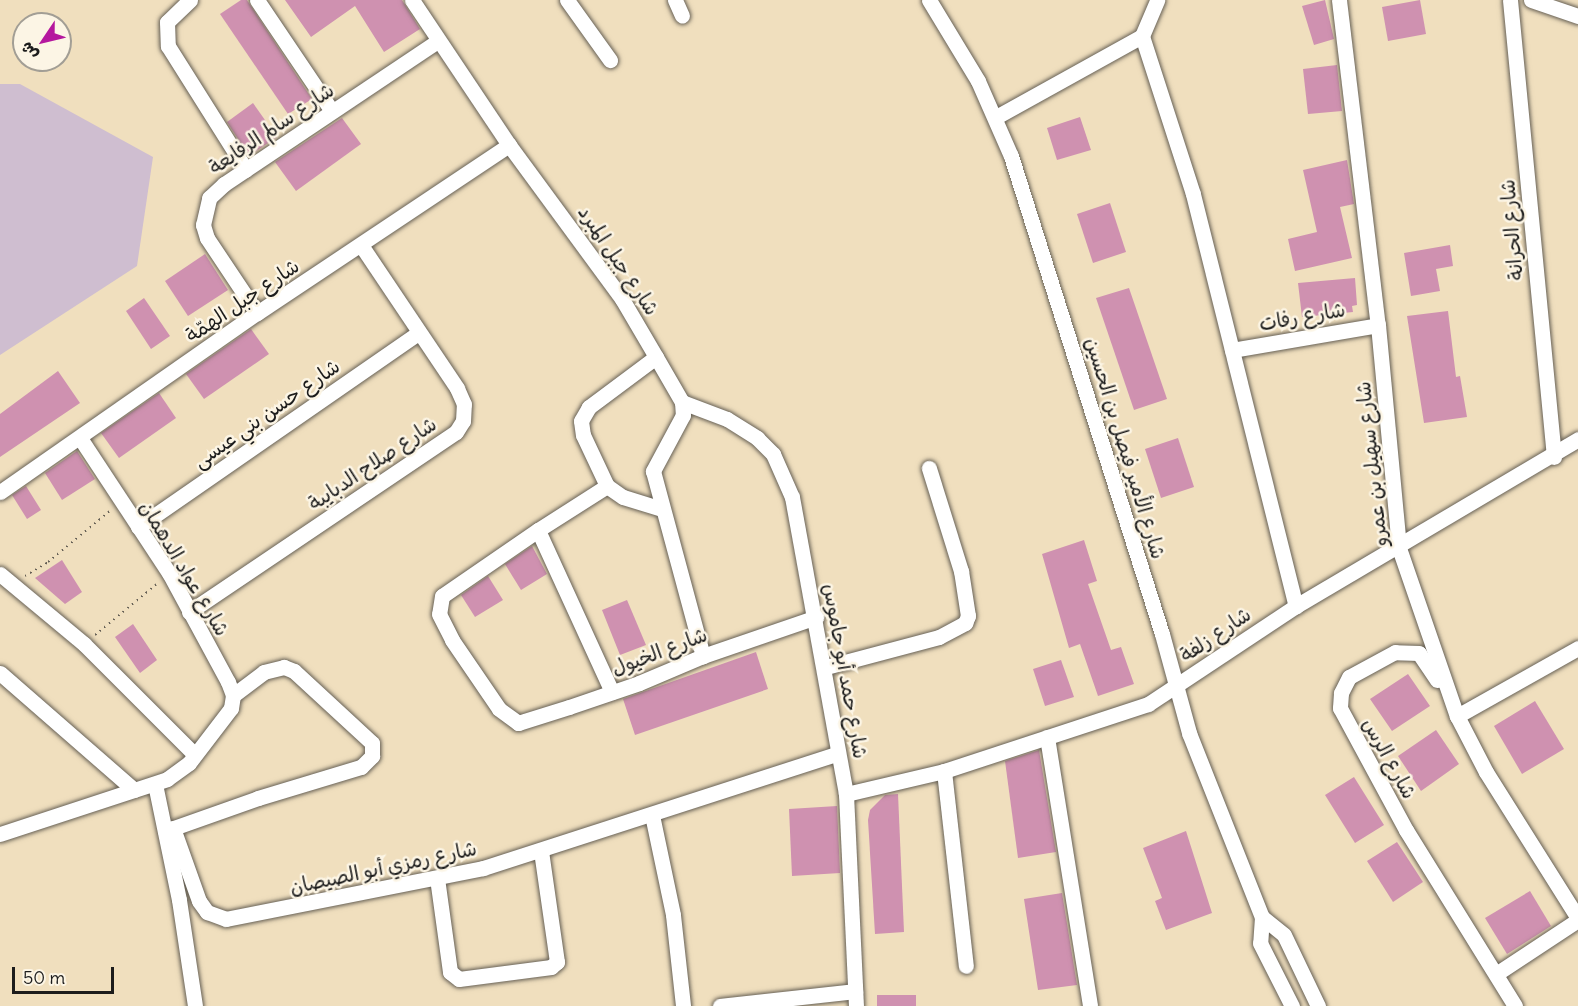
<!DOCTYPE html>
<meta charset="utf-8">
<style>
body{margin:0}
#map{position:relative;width:1578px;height:1006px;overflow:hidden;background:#f0dfbe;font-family:Delius,"Playpen Sans Arabic",sans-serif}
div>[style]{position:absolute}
.industrial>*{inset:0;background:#cfbed0}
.building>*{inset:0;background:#cf91b0}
.path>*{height:2px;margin-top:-1px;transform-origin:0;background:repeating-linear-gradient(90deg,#666055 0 1.5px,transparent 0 6px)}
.roads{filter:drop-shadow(0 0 2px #666055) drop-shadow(0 0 2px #666055)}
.minor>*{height:15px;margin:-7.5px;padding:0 7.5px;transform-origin:7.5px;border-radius:7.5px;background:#fff}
span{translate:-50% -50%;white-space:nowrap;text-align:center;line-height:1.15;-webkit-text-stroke:5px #fcf5e5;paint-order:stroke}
.street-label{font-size:20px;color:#1c1c1c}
.north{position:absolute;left:12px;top:12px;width:60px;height:60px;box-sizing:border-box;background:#fcf5e5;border:2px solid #a29e95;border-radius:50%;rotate:235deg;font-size:16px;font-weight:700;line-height:24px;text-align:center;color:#1c1c1c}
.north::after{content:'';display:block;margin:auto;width:21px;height:27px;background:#b5179e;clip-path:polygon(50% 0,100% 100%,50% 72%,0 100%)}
.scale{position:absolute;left:12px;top:967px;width:102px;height:27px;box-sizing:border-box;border:3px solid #1c1c1c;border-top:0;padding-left:8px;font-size:18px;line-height:21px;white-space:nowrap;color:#1c1c1c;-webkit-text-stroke:4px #fcf5e5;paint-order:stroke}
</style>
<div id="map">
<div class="industrial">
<div style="clip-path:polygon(0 84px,20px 84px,153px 157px,137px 266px,0 355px)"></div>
</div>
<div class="building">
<div style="clip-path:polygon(241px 0,247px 0,312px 99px,288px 114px,220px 14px)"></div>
<div style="clip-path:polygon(285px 0,402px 0,420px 29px,384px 52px,355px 6px,311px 37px)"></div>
<div style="clip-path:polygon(1325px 0,1334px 39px,1314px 45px,1302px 6px)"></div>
<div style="clip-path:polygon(1420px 0,1426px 34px,1388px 41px,1382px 7px)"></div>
<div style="clip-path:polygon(1337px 65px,1342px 111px,1308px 114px,1303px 69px)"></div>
<div style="clip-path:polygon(253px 103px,277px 137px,249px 156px,227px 122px)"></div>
<div style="clip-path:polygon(1080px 117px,1091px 150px,1057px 160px,1047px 128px)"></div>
<div style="clip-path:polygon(342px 118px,361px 144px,296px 191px,275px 162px)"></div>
<div style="clip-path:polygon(1347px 160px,1354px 204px,1340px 207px,1352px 258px,1295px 271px,1288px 239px,1317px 232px,1303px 170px)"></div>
<div style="clip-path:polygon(1110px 203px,1126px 252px,1093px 263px,1077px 214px)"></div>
<div style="clip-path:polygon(1450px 245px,1453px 266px,1436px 269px,1440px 291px,1411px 296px,1404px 253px)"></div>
<div style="clip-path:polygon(205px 254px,228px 290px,188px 316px,165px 281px)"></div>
<div style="clip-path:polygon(1355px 278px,1357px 305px,1352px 306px,1353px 312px,1302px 317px,1298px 283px)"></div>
<div style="clip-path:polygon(1129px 288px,1167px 399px,1134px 410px,1096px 298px)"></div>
<div style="clip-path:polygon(144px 298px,170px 336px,151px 349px,126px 311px)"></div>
<div style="clip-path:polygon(1448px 311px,1456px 377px,1460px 376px,1467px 417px,1424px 423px,1407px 316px)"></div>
<div style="clip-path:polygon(251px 329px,269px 354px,204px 399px,186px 374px)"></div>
<div style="clip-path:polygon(58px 371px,80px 403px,0 457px,0 414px)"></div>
<div style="clip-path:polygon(159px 393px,176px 418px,119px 458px,101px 433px)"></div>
<div style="clip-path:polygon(1178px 438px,1194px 487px,1161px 498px,1145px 449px)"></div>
<div style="clip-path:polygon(77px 451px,95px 479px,62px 500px,45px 473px)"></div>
<div style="clip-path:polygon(26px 486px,41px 510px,27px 519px,12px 495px)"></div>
<div style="clip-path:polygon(1084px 540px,1097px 581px,1088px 584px,1111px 650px,1121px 647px,1134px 684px,1098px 696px,1080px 644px,1069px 648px,1042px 554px)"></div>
<div style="clip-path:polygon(532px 546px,547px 574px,521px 590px,505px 564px)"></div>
<div style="clip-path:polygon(62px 560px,82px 592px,65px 604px,35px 578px)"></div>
<div style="clip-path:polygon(488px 576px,503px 600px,475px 617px,461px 595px)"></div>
<div style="clip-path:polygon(627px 600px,646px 645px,620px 655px,602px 610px)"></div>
<div style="clip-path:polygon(133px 624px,157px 660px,140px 673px,115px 637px)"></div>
<div style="clip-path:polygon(756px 652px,768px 689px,635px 735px,623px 699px)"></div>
<div style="clip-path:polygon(1061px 660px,1074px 697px,1045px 706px,1033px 669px)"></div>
<div style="clip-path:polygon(1408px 674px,1430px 706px,1392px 731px,1370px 699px)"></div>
<div style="clip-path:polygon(1535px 701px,1564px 749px,1522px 774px,1494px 726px)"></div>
<div style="clip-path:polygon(1436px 730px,1459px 764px,1421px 791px,1398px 756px)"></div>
<div style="clip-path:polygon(1039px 750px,1056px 852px,1018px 858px,1005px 761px)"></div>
<div style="clip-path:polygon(1354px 777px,1384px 825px,1355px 843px,1325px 795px)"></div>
<div style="clip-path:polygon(898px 794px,904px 932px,875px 934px,868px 820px,870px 810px,885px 795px)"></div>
<div style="clip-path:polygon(837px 806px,840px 873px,792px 876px,789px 809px)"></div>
<div style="clip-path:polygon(1186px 831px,1212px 913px,1166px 930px,1155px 901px,1162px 898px,1143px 848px)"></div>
<div style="clip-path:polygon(1397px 842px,1423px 882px,1393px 902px,1367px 861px)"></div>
<div style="clip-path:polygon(1530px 891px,1551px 926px,1507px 954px,1485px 918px)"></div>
<div style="clip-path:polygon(1062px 893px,1077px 985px,1038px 990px,1024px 899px)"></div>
<div style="clip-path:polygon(877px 995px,916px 995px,916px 1006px,877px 1006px)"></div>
</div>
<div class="path">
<div style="left:25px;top:576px;width:27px;rotate:-31deg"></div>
<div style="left:48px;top:562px;width:82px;rotate:-39.5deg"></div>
<div style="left:95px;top:635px;width:82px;rotate:-39.5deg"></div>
</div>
<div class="roads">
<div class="minor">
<div style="left:190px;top:0;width:32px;rotate:136deg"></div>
<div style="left:167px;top:22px;width:24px;rotate:88deg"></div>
<div style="left:168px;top:46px;width:146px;rotate:57.8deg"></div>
<div style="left:257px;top:0;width:134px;rotate:56deg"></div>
<div style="left:412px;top:0;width:174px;rotate:56.2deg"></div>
<div style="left:509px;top:145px;width:191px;rotate:53.7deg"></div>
<div style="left:622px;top:299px;width:67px;rotate:59.6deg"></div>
<div style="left:656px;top:357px;width:84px;rotate:143.3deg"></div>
<div style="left:589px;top:407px;width:16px;rotate:120deg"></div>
<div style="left:581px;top:421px;width:14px;rotate:82deg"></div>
<div style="left:583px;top:435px;width:56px;rotate:64.8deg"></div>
<div style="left:607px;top:486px;width:19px;rotate:35deg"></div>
<div style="left:623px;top:497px;width:41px;rotate:17.1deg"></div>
<div style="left:567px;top:0;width:74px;rotate:54.4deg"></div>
<div style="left:675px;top:0;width:17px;rotate:66deg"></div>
<div style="left:929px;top:0;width:95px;rotate:58.8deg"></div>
<div style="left:978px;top:81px;width:82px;rotate:66.3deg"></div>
<div style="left:1011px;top:156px;width:501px;rotate:72.47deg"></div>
<div style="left:1162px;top:634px;width:103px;rotate:74.7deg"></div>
<div style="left:1189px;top:733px;width:198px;rotate:68.4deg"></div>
<div style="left:1262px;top:917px;width:26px;rotate:94deg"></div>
<div style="left:1260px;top:943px;width:71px;rotate:63.1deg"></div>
<div style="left:1339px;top:0;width:327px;rotate:83.2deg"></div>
<div style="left:1378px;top:325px;width:224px;rotate:84.6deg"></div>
<div style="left:1399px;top:548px;width:178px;rotate:71deg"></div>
<div style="left:1457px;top:716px;width:63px;rotate:62.6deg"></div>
<div style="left:1486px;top:772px;width:173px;rotate:57.8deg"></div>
<div style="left:1510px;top:0;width:459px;rotate:84.5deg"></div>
<div style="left:1531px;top:0;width:50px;rotate:18.8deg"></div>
<div style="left:1142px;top:36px;width:166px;rotate:72.1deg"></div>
<div style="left:1193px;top:194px;width:425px;rotate:76deg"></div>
<div style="left:996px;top:117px;width:167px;rotate:-29deg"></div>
<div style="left:1142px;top:36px;width:39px;rotate:-67deg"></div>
<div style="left:257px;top:313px;width:90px;rotate:-123.7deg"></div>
<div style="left:207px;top:238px;width:14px;rotate:-107deg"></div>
<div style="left:203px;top:225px;width:28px;rotate:-77deg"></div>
<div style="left:209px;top:198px;width:21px;rotate:-43deg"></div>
<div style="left:224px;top:184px;width:257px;rotate:-33.8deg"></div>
<div style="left:1232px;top:350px;width:148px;rotate:-9.7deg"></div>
<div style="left:656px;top:357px;width:52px;rotate:60deg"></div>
<div style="left:682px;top:402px;width:13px;rotate:86deg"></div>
<div style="left:683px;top:415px;width:64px;rotate:118.2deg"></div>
<div style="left:653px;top:471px;width:192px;rotate:74.9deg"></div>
<div style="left:682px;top:402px;width:48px;rotate:20.7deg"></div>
<div style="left:727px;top:419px;width:36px;rotate:32deg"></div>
<div style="left:757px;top:438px;width:23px;rotate:45deg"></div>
<div style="left:773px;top:454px;width:47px;rotate:66.2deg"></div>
<div style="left:792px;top:497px;width:302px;rotate:79.7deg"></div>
<div style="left:846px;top:794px;width:212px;rotate:87.3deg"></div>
<div style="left:0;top:492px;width:313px;rotate:-34.9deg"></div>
<div style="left:257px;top:313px;width:303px;rotate:-33.7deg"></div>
<div style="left:138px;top:527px;width:341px;rotate:-34.7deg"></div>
<div style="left:538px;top:530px;width:82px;rotate:-32.5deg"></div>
<div style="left:0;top:574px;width:109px;rotate:39.8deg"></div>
<div style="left:84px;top:644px;width:156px;rotate:45deg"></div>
<div style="left:189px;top:612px;width:322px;rotate:-34deg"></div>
<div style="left:456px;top:432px;width:13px;rotate:-58deg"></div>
<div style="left:463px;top:421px;width:17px;rotate:-87deg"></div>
<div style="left:464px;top:404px;width:17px;rotate:-114deg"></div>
<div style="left:457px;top:388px;width:172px;rotate:-123.9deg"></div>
<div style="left:826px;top:667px;width:117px;rotate:-14.9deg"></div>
<div style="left:939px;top:637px;width:30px;rotate:-28deg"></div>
<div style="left:965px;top:623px;width:8px;rotate:-67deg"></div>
<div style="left:968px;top:616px;width:46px;rotate:-98.8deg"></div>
<div style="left:961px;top:571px;width:108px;rotate:-107.3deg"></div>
<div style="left:0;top:673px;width:178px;rotate:41.1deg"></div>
<div style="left:1437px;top:680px;width:32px;rotate:-124deg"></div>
<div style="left:1419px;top:653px;width:24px;rotate:-178deg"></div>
<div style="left:1395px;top:652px;width:52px;rotate:151.5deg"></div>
<div style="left:1349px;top:677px;width:18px;rotate:117deg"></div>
<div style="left:1341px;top:693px;width:15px;rotate:94deg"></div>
<div style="left:1340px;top:708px;width:139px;rotate:61.6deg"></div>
<div style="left:1406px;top:830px;width:207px;rotate:58.2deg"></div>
<div style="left:612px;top:692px;width:178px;rotate:-114.6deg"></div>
<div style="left:538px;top:530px;width:116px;rotate:145.5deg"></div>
<div style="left:442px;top:596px;width:18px;rotate:99deg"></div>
<div style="left:439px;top:614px;width:29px;rotate:63deg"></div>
<div style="left:452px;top:640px;width:83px;rotate:55.7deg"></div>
<div style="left:499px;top:709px;width:24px;rotate:36deg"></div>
<div style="left:518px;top:723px;width:53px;rotate:-17.4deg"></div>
<div style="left:569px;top:707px;width:74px;rotate:-18.9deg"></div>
<div style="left:639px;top:683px;width:69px;rotate:-22.9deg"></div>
<div style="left:703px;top:656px;width:120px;rotate:-19deg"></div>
<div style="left:1457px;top:716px;width:139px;rotate:-29.3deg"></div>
<div style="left:1047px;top:737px;width:272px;rotate:80.9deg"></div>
<div style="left:944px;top:771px;width:196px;rotate:83.6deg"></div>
<div style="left:155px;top:784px;width:118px;rotate:78.3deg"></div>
<div style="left:179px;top:900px;width:107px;rotate:81.4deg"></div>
<div style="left:846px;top:794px;width:101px;rotate:-13.2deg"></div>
<div style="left:944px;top:771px;width:215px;rotate:-18.2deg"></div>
<div style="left:1148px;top:704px;width:178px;rotate:-33.5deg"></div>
<div style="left:1296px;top:606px;width:328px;rotate:-30.6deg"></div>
<div style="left:652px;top:815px;width:102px;rotate:78.1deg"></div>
<div style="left:673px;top:915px;width:92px;rotate:83.7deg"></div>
<div style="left:173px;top:828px;width:77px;rotate:70.4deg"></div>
<div style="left:199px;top:901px;width:14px;rotate:54deg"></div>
<div style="left:207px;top:912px;width:20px;rotate:20deg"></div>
<div style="left:226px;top:919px;width:262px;rotate:-11.2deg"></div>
<div style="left:483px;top:868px;width:372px;rotate:-17.9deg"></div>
<div style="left:165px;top:831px;width:99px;rotate:-19.5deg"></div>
<div style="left:258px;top:798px;width:108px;rotate:-16.8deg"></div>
<div style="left:361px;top:767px;width:16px;rotate:-45deg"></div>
<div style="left:372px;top:756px;width:13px;rotate:-90deg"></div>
<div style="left:372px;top:743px;width:106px;rotate:-137.3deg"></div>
<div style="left:294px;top:671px;width:11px;rotate:-158deg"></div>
<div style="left:284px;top:667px;width:21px;rotate:166deg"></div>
<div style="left:264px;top:672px;width:39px;rotate:143deg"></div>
<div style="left:0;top:834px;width:176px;rotate:-18.2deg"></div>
<div style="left:167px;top:779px;width:27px;rotate:-36deg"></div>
<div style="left:189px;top:763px;width:69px;rotate:-52.6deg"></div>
<div style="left:231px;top:708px;width:13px;rotate:-81deg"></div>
<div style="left:233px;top:695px;width:14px;rotate:-111deg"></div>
<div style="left:228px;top:682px;width:124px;rotate:-118.4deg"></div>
<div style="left:169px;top:573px;width:162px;rotate:-123.4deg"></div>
<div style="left:437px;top:878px;width:95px;rotate:82.1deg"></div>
<div style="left:450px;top:972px;width:11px;rotate:38deg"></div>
<div style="left:459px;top:979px;width:93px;rotate:-7.4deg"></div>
<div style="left:551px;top:967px;width:8px;rotate:-40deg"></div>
<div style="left:557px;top:962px;width:112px;rotate:-98.2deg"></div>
<div style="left:1262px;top:917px;width:28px;rotate:39deg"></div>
<div style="left:1284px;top:935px;width:79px;rotate:64.4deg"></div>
<div style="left:1496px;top:974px;width:98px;rotate:-33.4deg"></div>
<div style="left:720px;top:1006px;width:136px;rotate:-6.3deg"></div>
</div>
</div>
<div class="street-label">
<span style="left:271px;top:128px;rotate:-34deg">شارع سالم الرفايعة</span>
<span style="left:1511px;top:230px;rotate:-95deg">شارع الحرانة</span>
<span style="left:619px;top:260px;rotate:56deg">شارع جبل المبرد</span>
<span style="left:242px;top:300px;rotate:-34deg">شارع جبل الهمّة</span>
<span style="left:1302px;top:316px;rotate:-10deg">شارع رفات</span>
<span style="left:266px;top:413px;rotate:-35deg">شارع حسن بني عيسى</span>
<span style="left:1126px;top:448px;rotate:73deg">شارع الأمير فيصل بن الحسين</span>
<span style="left:372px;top:463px;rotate:-34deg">شارع صلاح الدبايبة</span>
<span style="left:1371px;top:464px;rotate:-96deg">شارع سهيل بن عمرو</span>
<span style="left:185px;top:568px;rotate:59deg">شارع عواد الدهمان</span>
<span style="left:1215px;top:634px;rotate:-34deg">شارع زلفة</span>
<span style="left:659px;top:651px;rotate:-21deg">شارع الخيول</span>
<span style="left:846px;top:671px;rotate:80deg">شارع حمد أبو جاموس</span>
<span style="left:1390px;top:758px;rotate:61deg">شارع الرس</span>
<span style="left:383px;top:867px;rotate:-12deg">شارع رمزي أبو الصيصان</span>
</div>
<div class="north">ش</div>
<div class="scale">50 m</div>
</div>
